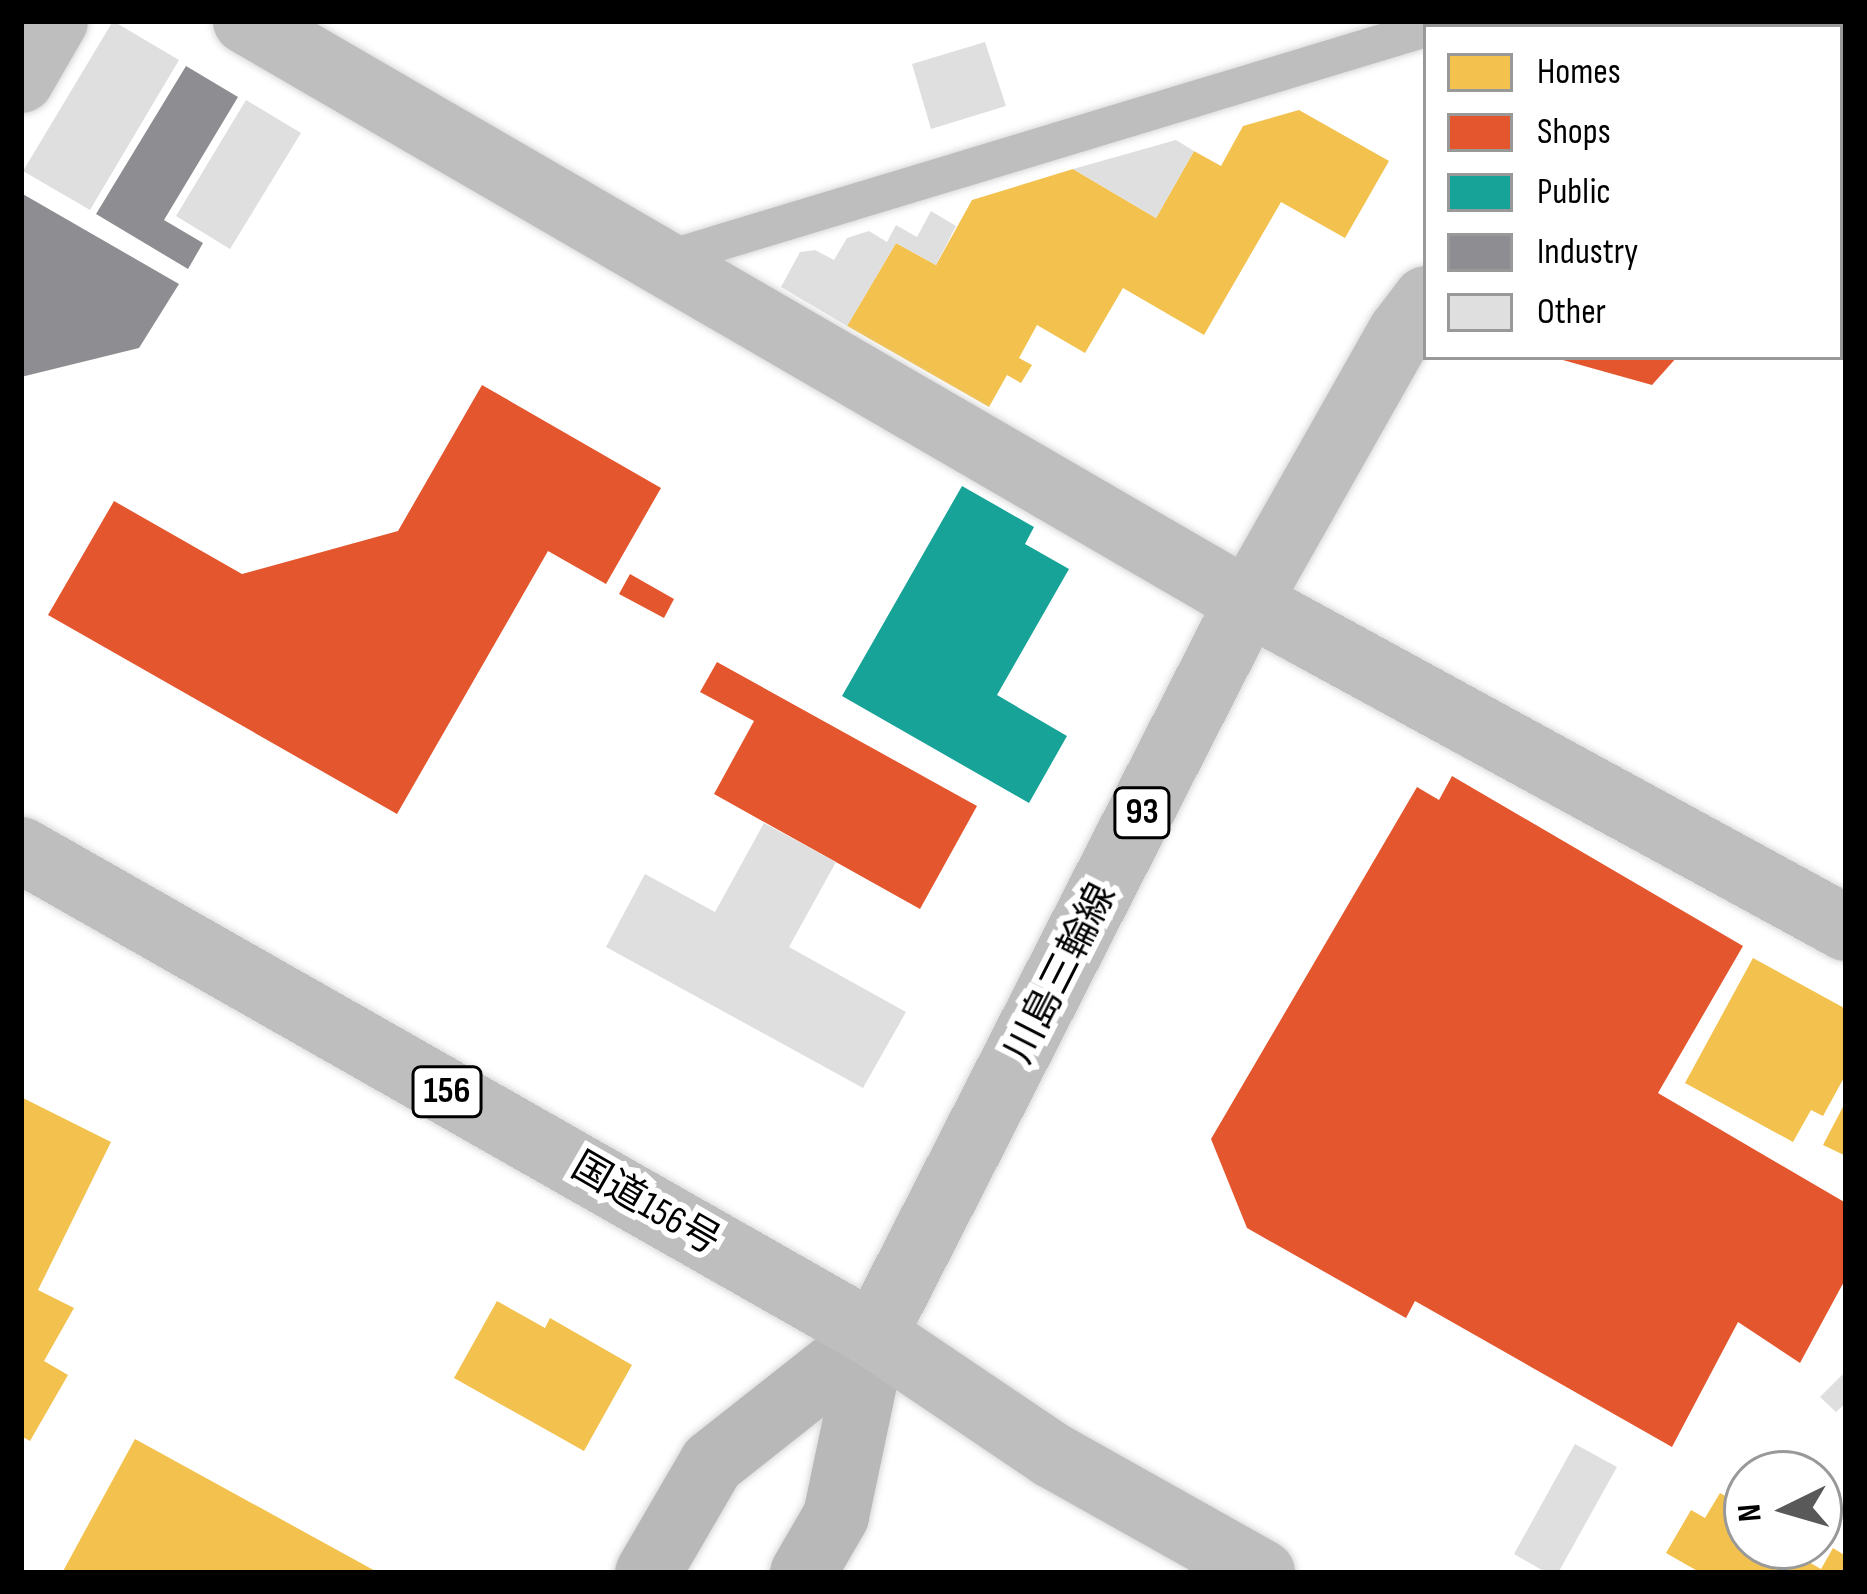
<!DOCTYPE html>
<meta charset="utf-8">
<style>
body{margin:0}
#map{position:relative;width:1867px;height:1594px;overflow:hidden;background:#fff;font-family:"Sofia Sans Condensed","Noto Sans JP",sans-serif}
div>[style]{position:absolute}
.homes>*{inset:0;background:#f2c14e}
.shops>*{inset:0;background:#e4572e}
.public>*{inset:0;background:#17a398}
.industry>*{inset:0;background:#8d8d92}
.building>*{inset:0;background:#dfdfdf}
.roads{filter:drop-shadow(0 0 3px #dbdbdb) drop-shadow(0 0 3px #dbdbdb)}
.lane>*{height:36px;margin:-18px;padding:0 18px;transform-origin:18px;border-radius:18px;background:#bebebe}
.street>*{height:66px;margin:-33px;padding:0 33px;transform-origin:33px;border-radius:33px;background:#bebebe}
.secondary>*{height:66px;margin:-33px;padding:0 33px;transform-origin:33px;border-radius:33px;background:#b8b8b8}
.primary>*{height:66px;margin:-33px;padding:0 33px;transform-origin:33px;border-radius:33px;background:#bebebe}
.highway>*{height:66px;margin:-33px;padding:0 33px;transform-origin:33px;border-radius:33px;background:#bebebe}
span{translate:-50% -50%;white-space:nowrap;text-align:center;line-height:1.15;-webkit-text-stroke:12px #fff;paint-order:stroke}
.shield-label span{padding:3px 9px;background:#fff;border:3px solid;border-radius:9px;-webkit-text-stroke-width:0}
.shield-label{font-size:36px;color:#000;font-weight:700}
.street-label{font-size:39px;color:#000}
.frame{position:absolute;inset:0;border:24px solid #000;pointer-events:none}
.legend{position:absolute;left:1423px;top:24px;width:420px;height:336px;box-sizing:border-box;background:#fff;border:3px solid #999;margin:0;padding:15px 21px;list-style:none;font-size:36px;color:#000}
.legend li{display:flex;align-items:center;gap:24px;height:60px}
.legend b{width:60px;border:3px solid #999}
.north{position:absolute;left:1723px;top:1450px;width:120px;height:120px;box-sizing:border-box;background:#fff;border:3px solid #999;border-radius:50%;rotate:265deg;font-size:33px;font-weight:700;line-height:48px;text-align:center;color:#000}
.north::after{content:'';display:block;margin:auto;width:42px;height:54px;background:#595959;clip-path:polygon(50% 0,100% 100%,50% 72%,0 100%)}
</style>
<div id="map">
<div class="homes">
<div style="clip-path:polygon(1299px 110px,1389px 161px,1345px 238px,1281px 202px,1204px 335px,1123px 288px,1085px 353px,1037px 325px,1019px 358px,1032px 365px,1021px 383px,1007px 375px,989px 407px,847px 326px,896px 243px,936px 265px,972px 200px,1073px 169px,1156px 218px,1194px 151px,1221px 166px,1243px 126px)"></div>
<div style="clip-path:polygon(1840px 171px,1846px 175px,1846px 232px,1840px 242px)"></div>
<div style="clip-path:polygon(1753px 958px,1846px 1009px,1846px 1074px,1823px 1116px,1811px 1110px,1793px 1142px,1685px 1083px)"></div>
<div style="clip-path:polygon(21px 1097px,111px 1142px,38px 1290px,74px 1308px,44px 1361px,68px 1375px,30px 1441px,21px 1436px)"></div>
<div style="clip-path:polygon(1846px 1101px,1846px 1156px,1823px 1145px)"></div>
<div style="clip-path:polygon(497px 1301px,545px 1328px,550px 1318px,632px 1365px,584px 1451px,454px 1378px)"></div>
<div style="clip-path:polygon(135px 1439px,379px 1573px,62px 1573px)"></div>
<div style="clip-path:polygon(1720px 1493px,1747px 1508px,1747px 1546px,1781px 1546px,1821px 1569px,1833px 1548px,1846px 1556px,1846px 1573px,1701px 1573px,1666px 1553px,1691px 1510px,1705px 1518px)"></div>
</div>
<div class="shops">
<div style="clip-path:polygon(1552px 357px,1677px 357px,1652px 385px)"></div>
<div style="clip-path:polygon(482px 385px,661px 488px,606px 584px,548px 551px,397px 814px,48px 615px,114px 501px,242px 574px,398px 531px)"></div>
<div style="clip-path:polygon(630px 574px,674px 599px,664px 618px,619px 594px)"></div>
<div style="clip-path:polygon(717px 662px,977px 806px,920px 909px,714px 794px,754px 721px,700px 692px)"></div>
<div style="clip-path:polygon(1452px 776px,1743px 946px,1658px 1093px,1846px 1203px,1846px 1278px,1800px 1363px,1738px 1322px,1672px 1447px,1415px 1301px,1406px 1318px,1247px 1228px,1211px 1139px,1417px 787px,1439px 800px)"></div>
</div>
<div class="public">
<div style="clip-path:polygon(962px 486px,1034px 527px,1025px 544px,1069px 569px,997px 695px,1067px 736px,1029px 803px,842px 696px)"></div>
</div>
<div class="industry">
<div style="clip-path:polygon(186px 66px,238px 97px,164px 220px,203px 243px,188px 269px,96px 214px)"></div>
<div style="clip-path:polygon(21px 193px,179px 284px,139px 348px,21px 377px)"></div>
</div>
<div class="building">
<div style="clip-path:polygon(113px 21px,179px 60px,90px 210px,23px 171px)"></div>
<div style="clip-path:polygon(985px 42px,1006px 106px,931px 129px,912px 64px)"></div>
<div style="clip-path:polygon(1840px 78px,1846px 81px,1846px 170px,1840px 166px)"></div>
<div style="clip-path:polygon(246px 100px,301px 133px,230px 249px,176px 216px)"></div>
<div style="clip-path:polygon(1176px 140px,1194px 151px,1156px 218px,1073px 169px)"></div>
<div style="clip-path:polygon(931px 211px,956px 226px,936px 265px,896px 243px,847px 326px,781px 287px,800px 252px,815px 250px,834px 260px,847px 238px,869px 231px,887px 242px,896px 225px,917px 237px)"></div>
<div style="clip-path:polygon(764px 823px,836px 862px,789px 947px,906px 1012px,863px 1088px,606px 947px,645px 874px,715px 912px)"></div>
<div style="clip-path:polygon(1846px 1371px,1846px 1403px,1836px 1412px,1820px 1397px)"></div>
<div style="clip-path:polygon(1575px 1444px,1617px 1467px,1558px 1573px,1547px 1573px,1514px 1554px)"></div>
</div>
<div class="roads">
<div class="lane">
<div style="left:659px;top:261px;width:801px;rotate:-16.83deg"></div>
</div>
<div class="street">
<div style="left:246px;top:21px;width:1158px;rotate:30.11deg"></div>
<div style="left:1248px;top:602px;width:681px;rotate:28.6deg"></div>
<div style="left:21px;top:80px;width:68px;rotate:-60deg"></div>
</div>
<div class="secondary">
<div style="left:648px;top:1573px;width:127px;rotate:-59.8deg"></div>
<div style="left:712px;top:1463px;width:206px;rotate:-38.3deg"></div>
<div style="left:803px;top:1573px;width:66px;rotate:-59.9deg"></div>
<div style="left:836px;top:1516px;width:185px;rotate:-78.1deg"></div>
</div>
<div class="primary">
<div style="left:1679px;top:27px;width:9px;rotate:-41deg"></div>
<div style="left:874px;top:1335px;width:823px;rotate:-62.97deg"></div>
<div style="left:1248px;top:602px;width:310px;rotate:-60.5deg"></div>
<div style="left:1401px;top:332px;width:41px;rotate:-52.9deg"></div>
</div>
<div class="highway">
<div style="left:21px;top:850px;width:981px;rotate:29.62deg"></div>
<div style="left:874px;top:1335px;width:215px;rotate:34deg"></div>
<div style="left:1052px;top:1455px;width:241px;rotate:29.3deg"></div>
</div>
</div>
<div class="shield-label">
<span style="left:1142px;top:813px">93</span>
<span style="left:447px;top:1092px">156</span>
</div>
<div class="street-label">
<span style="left:1062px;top:974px;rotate:-63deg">川島三輪線</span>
<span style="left:645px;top:1205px;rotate:30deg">国道156号</span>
</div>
<div class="frame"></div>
<ul class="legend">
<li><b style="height:33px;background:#f2c14e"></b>Homes</li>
<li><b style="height:33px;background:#e4572e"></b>Shops</li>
<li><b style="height:33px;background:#17a398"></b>Public</li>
<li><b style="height:33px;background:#8d8d92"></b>Industry</li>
<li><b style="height:33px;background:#dfdfdf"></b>Other</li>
</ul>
<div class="north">N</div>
</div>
